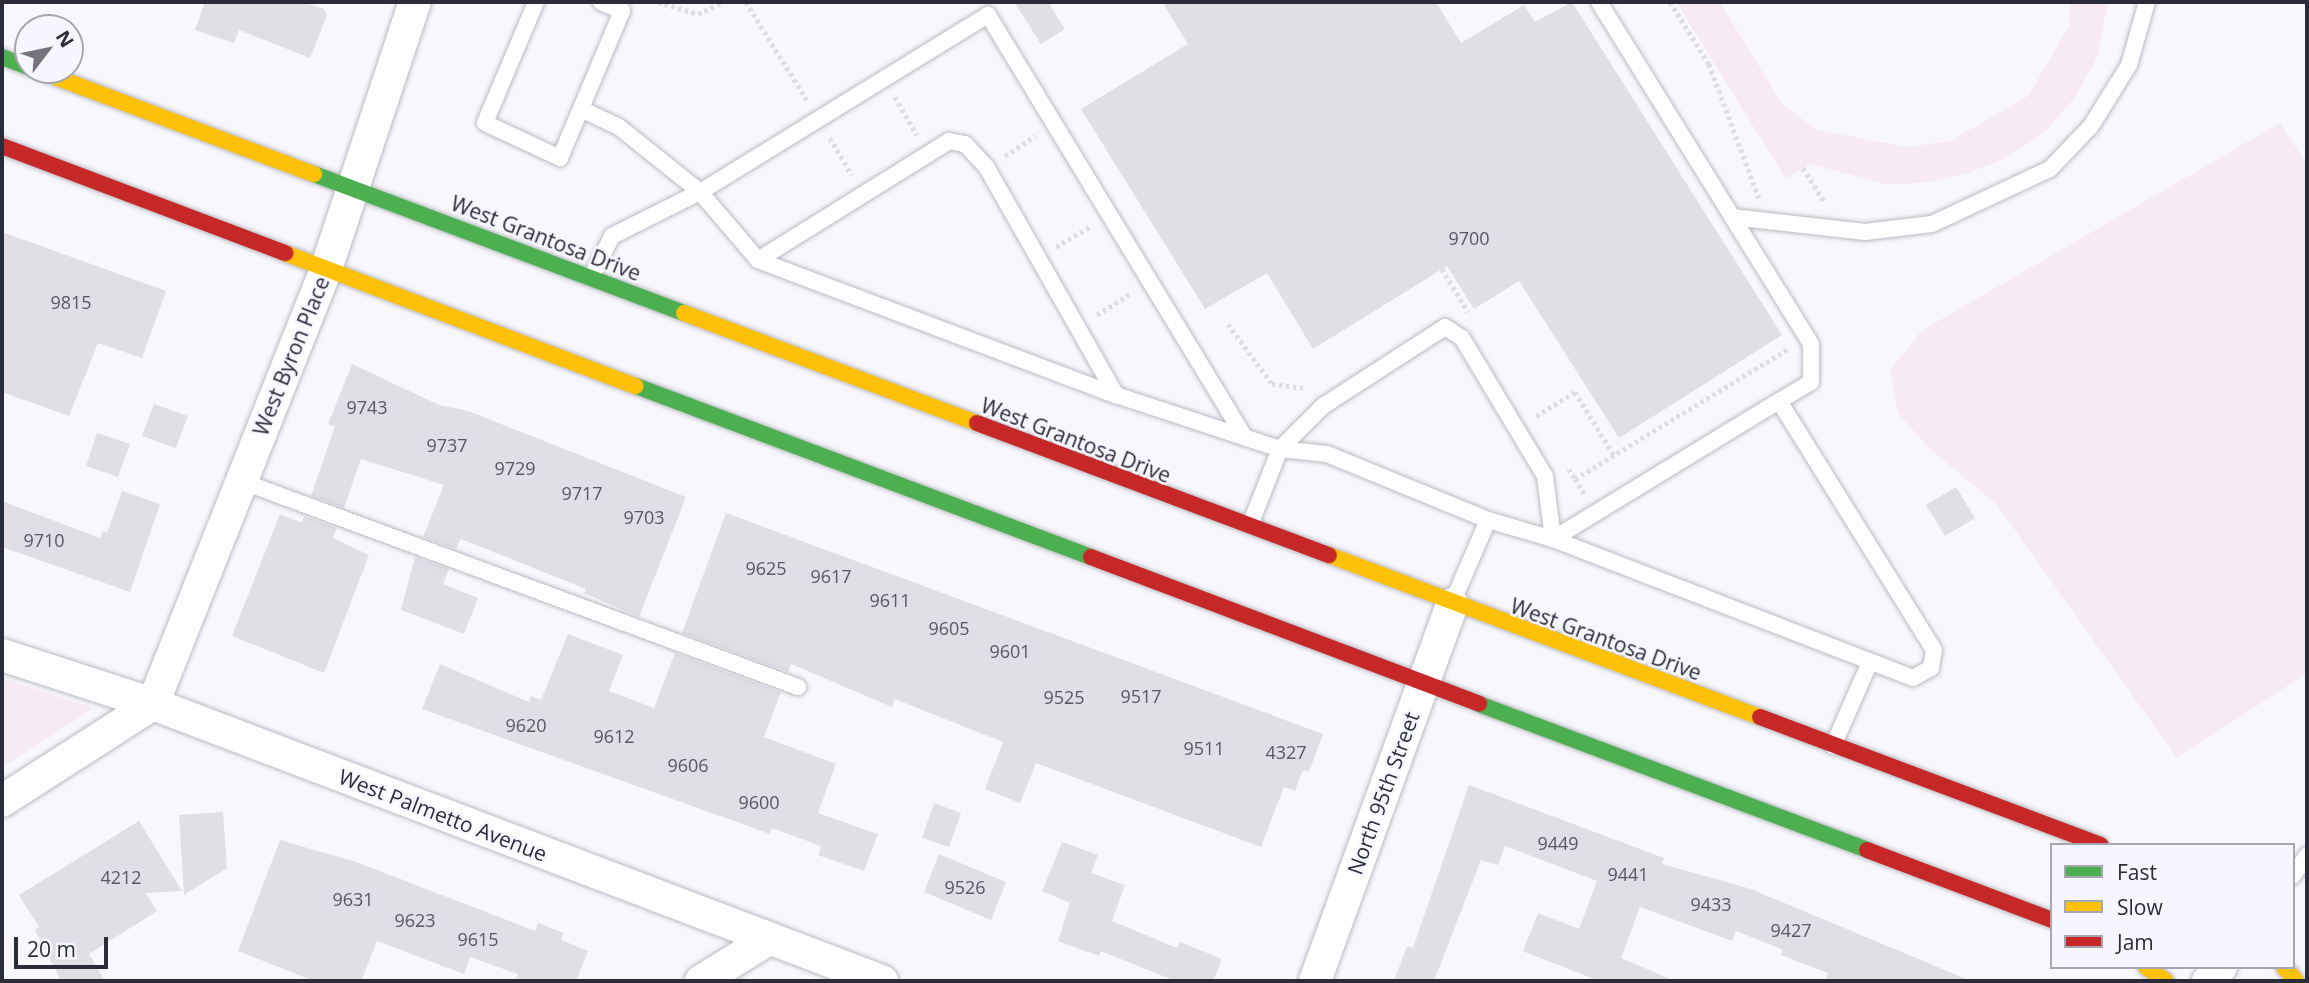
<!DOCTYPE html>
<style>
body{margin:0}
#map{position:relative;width:2309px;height:983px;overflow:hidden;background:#f8f8fc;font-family:"Open Sans",sans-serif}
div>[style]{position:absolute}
.green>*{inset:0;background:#f6eaf3}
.building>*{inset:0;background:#e1dee5}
.path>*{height:4.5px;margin-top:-2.25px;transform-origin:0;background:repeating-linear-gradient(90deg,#dedee1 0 3.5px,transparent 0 7px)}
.roads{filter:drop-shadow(0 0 2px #babac3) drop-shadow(0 0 2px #babac3)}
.lane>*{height:16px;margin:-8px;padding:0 8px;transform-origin:8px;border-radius:8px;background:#fefeff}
.street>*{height:32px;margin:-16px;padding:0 16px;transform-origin:16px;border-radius:16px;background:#fefeff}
.fast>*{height:16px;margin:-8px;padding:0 8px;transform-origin:8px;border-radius:8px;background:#4caf50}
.slow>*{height:16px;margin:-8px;padding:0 8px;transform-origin:8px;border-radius:8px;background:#ffc107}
.jam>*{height:16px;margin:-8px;padding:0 8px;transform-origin:8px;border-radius:8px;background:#c62828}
span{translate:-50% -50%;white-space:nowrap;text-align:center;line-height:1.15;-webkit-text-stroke:5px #f6f7fe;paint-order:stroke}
.number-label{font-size:18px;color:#585865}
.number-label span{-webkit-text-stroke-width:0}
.street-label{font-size:21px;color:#2b2c3a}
.frame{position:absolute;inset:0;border:4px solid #2b2c3a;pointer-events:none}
.legend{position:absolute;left:2050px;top:843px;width:245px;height:126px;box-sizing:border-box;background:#f6f7fe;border:2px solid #a5a6b0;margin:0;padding:9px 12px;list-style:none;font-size:21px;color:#2b2c3a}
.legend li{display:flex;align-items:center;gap:14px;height:35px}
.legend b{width:35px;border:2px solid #a5a6b0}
.north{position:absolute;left:14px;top:14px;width:70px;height:70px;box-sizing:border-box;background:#f6f7fe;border:2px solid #a5a6b0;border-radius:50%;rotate:58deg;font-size:19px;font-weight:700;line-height:28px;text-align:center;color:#2b2c3a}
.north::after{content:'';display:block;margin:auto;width:24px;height:32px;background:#73737e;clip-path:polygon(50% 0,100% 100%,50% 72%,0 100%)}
.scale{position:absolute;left:14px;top:937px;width:94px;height:32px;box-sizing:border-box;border:4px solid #2b2c3a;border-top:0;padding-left:9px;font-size:21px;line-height:24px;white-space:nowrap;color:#2b2c3a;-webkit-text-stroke:5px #f6f7fe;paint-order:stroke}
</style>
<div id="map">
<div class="green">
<div style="clip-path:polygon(1676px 2px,1720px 2px,1782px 104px,1817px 130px,1907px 147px,1950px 141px,2028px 96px,2069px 27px,2071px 2px,2108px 2px,2097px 58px,2075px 97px,2045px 132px,2004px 159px,1963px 175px,1923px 183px,1886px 184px,1810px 164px,1786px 179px)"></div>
<div style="clip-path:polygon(2280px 123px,2307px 165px,2307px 673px,2177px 758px,1997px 505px,1929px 448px,1898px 413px,1890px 371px,1921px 331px)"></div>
<div style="clip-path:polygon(2px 678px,93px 708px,2px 768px)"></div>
</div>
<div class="building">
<div style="clip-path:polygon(205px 2px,303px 2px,324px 9px,327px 15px,310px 58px,239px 30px,234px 43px,195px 30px)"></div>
<div style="clip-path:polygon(1014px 2px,1048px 2px,1065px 29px,1041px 44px)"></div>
<div style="clip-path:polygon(1162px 2px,1436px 2px,1461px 43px,1524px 5px,1535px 22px,1572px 2px,1782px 335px,1619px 438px,1519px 281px,1474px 309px,1447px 266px,1313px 349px,1267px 273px,1205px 309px,1081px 109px,1188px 44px)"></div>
<div style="clip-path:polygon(2px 232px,166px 291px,142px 358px,98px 343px,69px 416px,2px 392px)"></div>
<div style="clip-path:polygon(352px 364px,439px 405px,468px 411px,686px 497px,639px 617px,584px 593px,586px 589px,461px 539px,456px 549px,423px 537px,444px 485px,361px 459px,344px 508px,311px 496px,335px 426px,328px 424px)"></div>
<div style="clip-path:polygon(154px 404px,188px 416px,176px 448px,142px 436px)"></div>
<div style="clip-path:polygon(97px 433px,130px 444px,118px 477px,86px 466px)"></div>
<div style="clip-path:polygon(1956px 487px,1975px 518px,1945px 536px,1926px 505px)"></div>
<div style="clip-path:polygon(122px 491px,160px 504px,130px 592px,2px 547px,2px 501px,100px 538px,103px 531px,107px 533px)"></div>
<div style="clip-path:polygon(726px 513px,1323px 734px,1309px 772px,1303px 770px,1295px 791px,1284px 787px,1261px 847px,1036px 763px,1020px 803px,985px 789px,1003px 742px,895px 699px,892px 707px,791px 664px,788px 672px,682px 633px)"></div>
<div style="clip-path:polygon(280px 514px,302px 523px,304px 516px,337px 528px,333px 538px,369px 555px,324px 673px,232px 636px)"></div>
<div style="clip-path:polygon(415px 557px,449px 569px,443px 584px,478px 598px,464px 634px,401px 610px)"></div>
<div style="clip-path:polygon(568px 634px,623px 655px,609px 691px,654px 708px,675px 653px,781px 692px,764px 737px,836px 764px,818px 813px,878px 834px,864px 871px,818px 855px,821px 846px,772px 828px,770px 834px,422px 709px,440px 664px,529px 702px,531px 696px,541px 700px)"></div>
<div style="clip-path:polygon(1469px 785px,1664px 858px,1662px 864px,1751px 889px,1971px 981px,1825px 981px,1828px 973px,1781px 955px,1783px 950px,1736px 931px,1732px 941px,1640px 907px,1621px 958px,1675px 981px,1599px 981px,1523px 951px,1538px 913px,1579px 929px,1597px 881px,1505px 846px,1498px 865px,1481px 860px,1434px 981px,1394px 981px,1407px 946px,1413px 948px)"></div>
<div style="clip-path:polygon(934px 803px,961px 813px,949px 847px,922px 838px)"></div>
<div style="clip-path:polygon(223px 812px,227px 868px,184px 895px,179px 815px)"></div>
<div style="clip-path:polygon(139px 821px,182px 891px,146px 893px,157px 911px,89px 954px,105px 981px,61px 981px,35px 930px,39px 927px,19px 895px)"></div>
<div style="clip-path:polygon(280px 840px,356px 862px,535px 931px,538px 923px,564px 933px,561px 940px,588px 951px,576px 981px,515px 981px,518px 974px,470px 957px,464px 974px,377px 941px,361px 981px,314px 981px,238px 951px)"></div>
<div style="clip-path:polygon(1062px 842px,1098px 855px,1091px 873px,1125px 885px,1112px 921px,1177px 948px,1180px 942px,1222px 959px,1213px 981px,1175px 981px,1101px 951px,1099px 956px,1058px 941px,1070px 903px,1042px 891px)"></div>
<div style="clip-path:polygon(939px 854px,1006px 882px,991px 920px,924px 892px)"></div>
</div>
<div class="path">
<div style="left:658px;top:2px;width:42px;rotate:16.7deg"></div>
<div style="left:698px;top:14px;width:28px;rotate:-26deg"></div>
<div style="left:746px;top:2px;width:115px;rotate:58.1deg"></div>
<div style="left:1670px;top:2px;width:73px;rotate:57.8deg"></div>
<div style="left:1709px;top:64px;width:143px;rotate:69.5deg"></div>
<div style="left:895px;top:97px;width:44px;rotate:59.9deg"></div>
<div style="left:830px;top:138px;width:43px;rotate:59.3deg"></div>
<div style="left:1005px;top:156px;width:36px;rotate:-34deg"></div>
<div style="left:1803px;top:168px;width:41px;rotate:57.8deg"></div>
<div style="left:1056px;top:247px;width:41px;rotate:-31deg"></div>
<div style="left:1442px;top:269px;width:50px;rotate:58.8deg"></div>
<div style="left:1097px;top:315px;width:40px;rotate:-32.9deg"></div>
<div style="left:1228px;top:324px;width:74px;rotate:53.7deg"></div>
<div style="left:1272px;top:384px;width:34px;rotate:7deg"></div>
<div style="left:1536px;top:416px;width:46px;rotate:-31.6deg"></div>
<div style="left:1575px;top:392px;width:74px;rotate:58.2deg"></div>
<div style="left:1569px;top:469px;width:12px;rotate:59deg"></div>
<div style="left:1575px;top:479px;width:250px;rotate:-31.4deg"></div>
<div style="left:1575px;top:479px;width:17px;rotate:57deg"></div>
</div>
<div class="roads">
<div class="lane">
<div style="left:536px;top:2px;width:131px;rotate:112.9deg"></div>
<div style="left:485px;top:123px;width:83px;rotate:25deg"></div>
<div style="left:560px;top:158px;width:160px;rotate:-67.1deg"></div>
<div style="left:622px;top:11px;width:23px;rotate:-157deg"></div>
<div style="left:1599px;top:2px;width:402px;rotate:58.2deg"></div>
<div style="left:1811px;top:344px;width:38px;rotate:90deg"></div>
<div style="left:1811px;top:382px;width:37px;rotate:149deg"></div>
<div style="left:581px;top:109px;width:42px;rotate:25.3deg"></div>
<div style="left:619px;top:127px;width:104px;rotate:38.7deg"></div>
<div style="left:700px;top:192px;width:89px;rotate:49.5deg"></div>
<div style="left:758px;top:260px;width:383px;rotate:20.7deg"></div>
<div style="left:1116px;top:395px;width:173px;rotate:18.2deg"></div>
<div style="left:1280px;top:449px;width:47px;rotate:6.1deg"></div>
<div style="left:1327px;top:454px;width:174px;rotate:22.3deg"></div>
<div style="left:1488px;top:520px;width:68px;rotate:16.3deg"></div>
<div style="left:1553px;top:539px;width:386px;rotate:21.1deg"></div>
<div style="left:1913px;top:678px;width:21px;rotate:-29deg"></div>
<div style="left:1931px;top:668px;width:18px;rotate:-81deg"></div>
<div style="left:1934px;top:650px;width:293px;rotate:-121.9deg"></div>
<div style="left:1779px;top:401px;width:265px;rotate:148.6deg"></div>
<div style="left:1732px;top:217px;width:134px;rotate:6.4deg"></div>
<div style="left:1865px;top:232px;width:67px;rotate:-6.8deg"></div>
<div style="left:1932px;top:224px;width:130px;rotate:-25deg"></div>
<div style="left:2050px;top:169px;width:59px;rotate:-46.4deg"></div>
<div style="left:2091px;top:126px;width:72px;rotate:-58.1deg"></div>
<div style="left:2129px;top:65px;width:66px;rotate:-74.1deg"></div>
<div style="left:758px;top:260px;width:225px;rotate:-31.9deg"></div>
<div style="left:949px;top:141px;width:16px;rotate:11deg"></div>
<div style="left:965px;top:144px;width:33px;rotate:47deg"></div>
<div style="left:987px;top:168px;width:261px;rotate:60.4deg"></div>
<div style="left:591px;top:278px;width:47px;rotate:-63.4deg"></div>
<div style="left:612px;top:236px;width:98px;rotate:-26.6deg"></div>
<div style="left:700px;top:192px;width:338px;rotate:-31.6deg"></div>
<div style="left:988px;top:15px;width:493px;rotate:58.7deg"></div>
<div style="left:241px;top:481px;width:594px;rotate:20.3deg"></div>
<div style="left:1250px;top:525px;width:82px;rotate:-68.5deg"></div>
<div style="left:1280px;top:449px;width:61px;rotate:-45deg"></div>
<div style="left:1323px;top:406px;width:145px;rotate:-32.9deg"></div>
<div style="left:1445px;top:327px;width:20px;rotate:33deg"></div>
<div style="left:1462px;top:338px;width:161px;rotate:59deg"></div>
<div style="left:1545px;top:476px;width:64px;rotate:82.8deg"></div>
<div style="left:1453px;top:601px;width:88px;rotate:-66.6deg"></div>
<div style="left:1833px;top:746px;width:92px;rotate:-66.2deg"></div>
<div style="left:2293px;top:876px;width:25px;rotate:-56deg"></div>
</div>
<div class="street">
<div style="left:2px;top:655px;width:159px;rotate:18deg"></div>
<div style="left:153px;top:704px;width:780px;rotate:20.81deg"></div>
<div style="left:2px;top:801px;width:179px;rotate:-32.7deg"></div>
<div style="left:153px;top:704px;width:468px;rotate:-68.3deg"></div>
<div style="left:326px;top:269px;width:281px;rotate:-71.6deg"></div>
<div style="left:701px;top:981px;width:80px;rotate:-31.7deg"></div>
<div style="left:1315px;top:981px;width:401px;rotate:-70deg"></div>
<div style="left:2208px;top:981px;width:19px;rotate:-47deg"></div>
</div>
<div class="fast">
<div style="left:2px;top:57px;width:28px;rotate:21deg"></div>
<div style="left:314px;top:174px;width:395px;rotate:20.6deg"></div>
<div style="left:636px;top:386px;width:486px;rotate:20.6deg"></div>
<div style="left:1479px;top:704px;width:415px;rotate:20.6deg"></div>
</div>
<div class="slow">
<div style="left:37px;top:70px;width:296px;rotate:20.6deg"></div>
<div style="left:285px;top:253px;width:375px;rotate:20.8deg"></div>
<div style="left:684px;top:313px;width:313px;rotate:20.6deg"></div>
<div style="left:1329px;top:555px;width:460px;rotate:20.6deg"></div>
<div style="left:2146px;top:967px;width:24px;rotate:35deg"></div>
<div style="left:2284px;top:967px;width:18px;rotate:49deg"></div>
</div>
<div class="jam">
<div style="left:2px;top:146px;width:303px;rotate:20.7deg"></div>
<div style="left:977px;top:423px;width:376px;rotate:20.6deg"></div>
<div style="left:1091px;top:557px;width:415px;rotate:20.7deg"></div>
<div style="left:1760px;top:717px;width:364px;rotate:20.6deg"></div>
<div style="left:1867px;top:850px;width:198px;rotate:20.7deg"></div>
</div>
</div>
<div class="number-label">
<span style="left:1469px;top:238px">9700</span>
<span style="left:71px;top:302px">9815</span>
<span style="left:367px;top:407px">9743</span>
<span style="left:447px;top:445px">9737</span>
<span style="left:515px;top:468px">9729</span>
<span style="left:582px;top:493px">9717</span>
<span style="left:644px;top:517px">9703</span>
<span style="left:44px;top:540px">9710</span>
<span style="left:766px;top:568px">9625</span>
<span style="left:831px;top:576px">9617</span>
<span style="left:890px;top:600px">9611</span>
<span style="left:949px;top:628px">9605</span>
<span style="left:1010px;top:651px">9601</span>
<span style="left:1141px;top:696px">9517</span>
<span style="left:1064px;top:697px">9525</span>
<span style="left:526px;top:725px">9620</span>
<span style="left:614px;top:736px">9612</span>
<span style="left:1204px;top:748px">9511</span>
<span style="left:1286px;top:752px">4327</span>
<span style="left:688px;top:765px">9606</span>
<span style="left:759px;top:802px">9600</span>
<span style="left:1558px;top:843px">9449</span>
<span style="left:1628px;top:874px">9441</span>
<span style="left:121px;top:877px">4212</span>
<span style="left:965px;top:887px">9526</span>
<span style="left:353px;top:899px">9631</span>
<span style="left:1711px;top:904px">9433</span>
<span style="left:415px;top:920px">9623</span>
<span style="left:1791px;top:930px">9427</span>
<span style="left:478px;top:939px">9615</span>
</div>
<div class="street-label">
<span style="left:546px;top:238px;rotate:21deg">West Grantosa Drive</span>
<span style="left:291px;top:356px;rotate:-68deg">West Byron Place</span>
<span style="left:1076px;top:440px;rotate:21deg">West Grantosa Drive</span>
<span style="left:1606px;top:639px;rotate:20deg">West Grantosa Drive</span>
<span style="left:1383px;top:793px;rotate:-70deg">North 95th Street</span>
<span style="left:443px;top:815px;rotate:21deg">West Palmetto Avenue</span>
</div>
<div class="frame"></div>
<ul class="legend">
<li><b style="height:9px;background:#4caf50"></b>Fast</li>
<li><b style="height:9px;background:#ffc107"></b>Slow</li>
<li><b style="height:9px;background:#c62828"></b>Jam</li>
</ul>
<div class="north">N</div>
<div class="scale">20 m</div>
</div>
